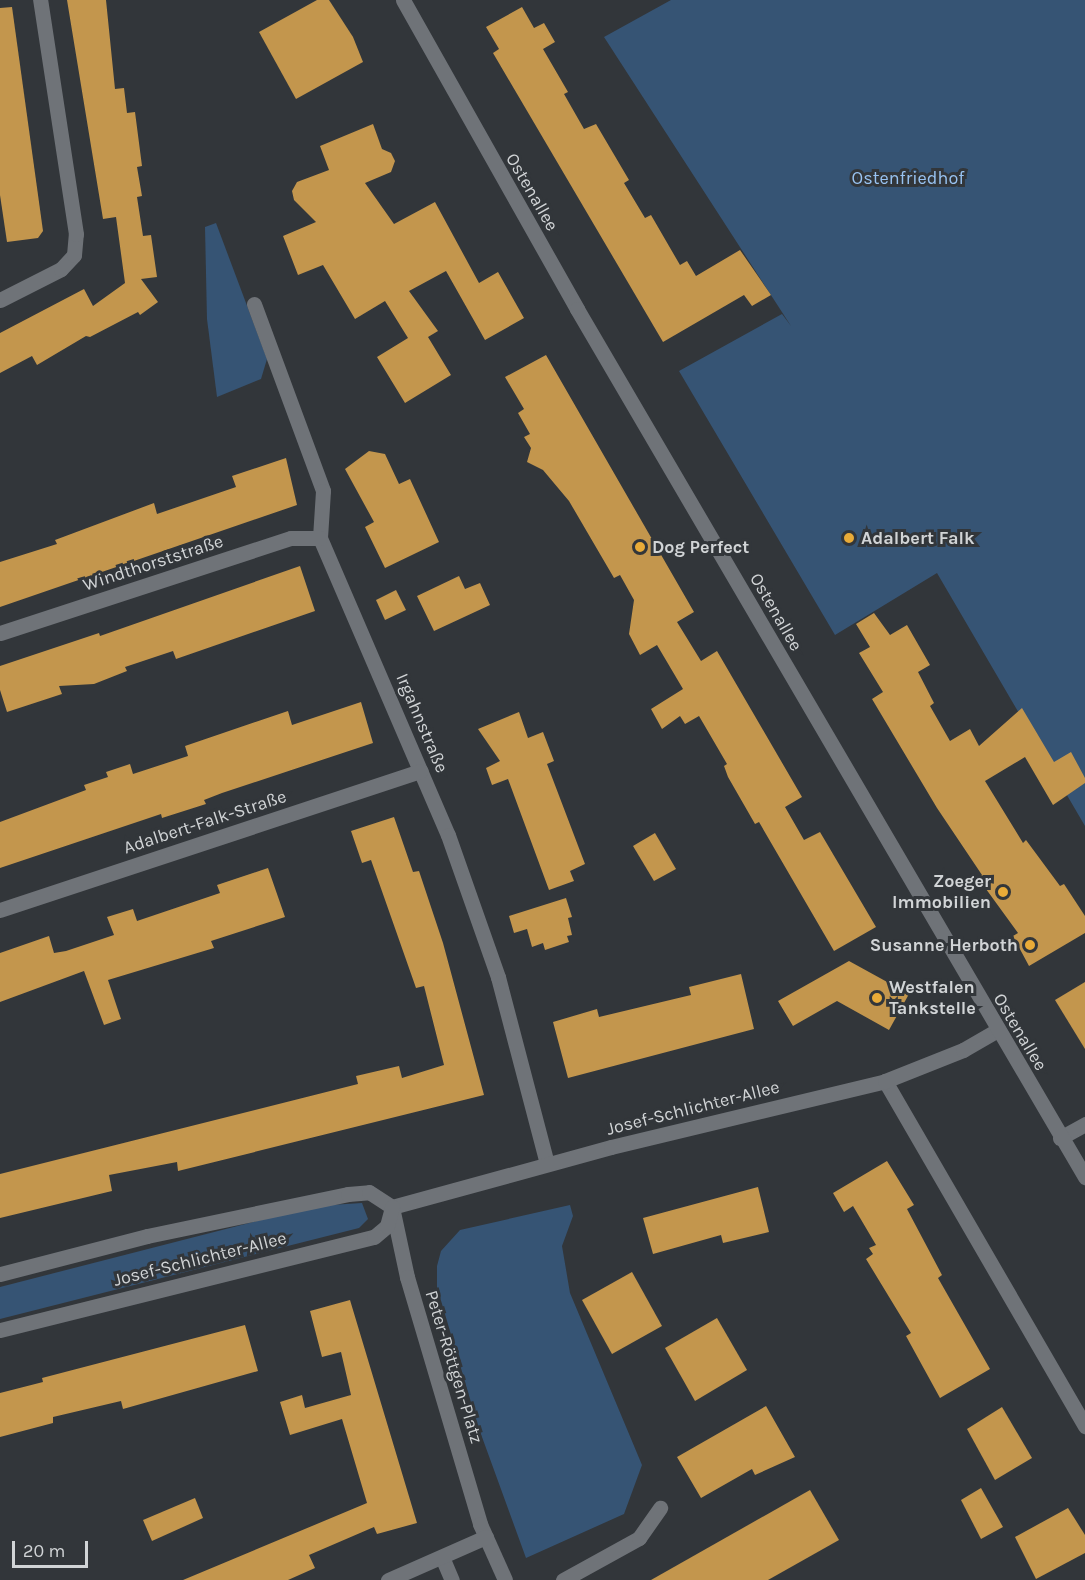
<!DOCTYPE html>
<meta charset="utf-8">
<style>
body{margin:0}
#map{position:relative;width:1085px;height:1580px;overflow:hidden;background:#32363a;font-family:Karla,sans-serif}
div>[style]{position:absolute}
.green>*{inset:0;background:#365474}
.building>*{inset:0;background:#c3964d}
.minor>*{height:15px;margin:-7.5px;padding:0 7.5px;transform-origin:7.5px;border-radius:7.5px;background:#6f7378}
.secondary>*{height:15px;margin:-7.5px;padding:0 7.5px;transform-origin:7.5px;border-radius:7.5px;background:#6f7378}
.dots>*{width:16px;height:16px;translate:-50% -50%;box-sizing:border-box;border:3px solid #32363a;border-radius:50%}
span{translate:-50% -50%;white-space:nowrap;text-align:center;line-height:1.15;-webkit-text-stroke:6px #32363a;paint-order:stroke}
.park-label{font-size:18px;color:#98c3f2}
.street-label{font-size:18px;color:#d1d4d6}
.poi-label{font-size:18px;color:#d1d4d6;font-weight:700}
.left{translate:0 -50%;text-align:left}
.right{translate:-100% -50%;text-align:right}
.scale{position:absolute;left:12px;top:1541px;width:76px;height:27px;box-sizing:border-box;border:3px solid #d1d4d6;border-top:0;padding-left:8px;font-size:18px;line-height:21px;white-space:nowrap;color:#d1d4d6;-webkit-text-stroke:4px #32363a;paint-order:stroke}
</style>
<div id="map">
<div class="green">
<div style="clip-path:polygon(671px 0,1085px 0,1085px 826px,937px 573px,835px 635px,679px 371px,782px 314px,791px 326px,604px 37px)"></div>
<div style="clip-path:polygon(216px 223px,267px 359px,261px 379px,217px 397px,207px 319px,205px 227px)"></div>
<div style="clip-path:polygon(362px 1203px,368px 1219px,359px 1228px,0 1319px,0 1287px,315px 1206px)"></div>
<div style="clip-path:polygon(570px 1205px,573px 1216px,562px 1246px,570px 1293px,642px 1465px,624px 1514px,526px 1558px,478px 1426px,437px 1287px,437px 1266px,441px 1251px,460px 1230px)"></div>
</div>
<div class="building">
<div style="clip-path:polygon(67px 0,106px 0,115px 89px,124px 88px,127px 113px,135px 112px,142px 166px,137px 167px,142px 196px,137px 197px,143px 236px,151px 235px,157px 277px,141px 279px,158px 302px,140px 315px,138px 312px,90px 337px,86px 336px,37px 365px,32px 356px,0 373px,0 333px,84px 289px,93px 306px,125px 283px,116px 217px,103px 219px)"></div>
<div style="clip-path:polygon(317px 0,329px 0,353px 37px,363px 62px,296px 99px,259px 32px)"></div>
<div style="clip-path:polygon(12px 7px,43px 231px,38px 238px,7px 242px,0 195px,0 8px)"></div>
<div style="clip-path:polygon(522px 7px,534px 28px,544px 23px,555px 42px,543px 49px,568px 92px,564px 94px,584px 129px,596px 124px,629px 180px,624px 183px,645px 218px,651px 215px,680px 265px,687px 261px,696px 276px,740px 250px,771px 295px,752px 306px,744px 295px,663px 342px,493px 53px,499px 49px,486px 27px)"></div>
<div style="clip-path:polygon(373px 124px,382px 149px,391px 153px,395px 161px,391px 172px,365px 183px,394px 224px,435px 202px,479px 283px,498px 272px,524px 318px,485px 340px,446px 271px,409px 291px,438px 331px,428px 337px,451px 375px,405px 403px,377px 357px,408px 338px,385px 301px,355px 319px,323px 265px,298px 275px,283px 236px,316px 222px,294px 200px,292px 191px,297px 182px,329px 170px,320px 146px)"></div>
<div style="clip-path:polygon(546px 355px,694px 612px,677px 622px,701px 661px,717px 651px,802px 797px,785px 807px,804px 840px,820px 832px,876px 927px,834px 951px,759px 822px,755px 824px,728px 777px,724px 766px,727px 764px,699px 716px,685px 724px,680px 716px,662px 729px,651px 709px,683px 689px,657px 645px,640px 655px,629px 634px,634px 600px,620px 575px,614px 578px,569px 501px,543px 470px,527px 462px,531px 448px,524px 437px,530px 434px,518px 413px,524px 409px,505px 377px)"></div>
<div style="clip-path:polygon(369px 451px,385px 454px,399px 484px,410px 479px,439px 542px,385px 568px,365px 527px,374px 522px,345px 469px)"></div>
<div style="clip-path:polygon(286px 458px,297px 505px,0 607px,0 562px,57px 544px,55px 540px,154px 503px,157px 514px,236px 487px,232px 476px)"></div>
<div style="clip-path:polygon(300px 566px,315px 611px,176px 659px,173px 651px,125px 667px,127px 671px,94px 684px,59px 686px,62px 694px,7px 712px,0 690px,0 666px,99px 633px,100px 636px)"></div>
<div style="clip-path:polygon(459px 576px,465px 589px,480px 583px,490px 605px,434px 631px,417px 596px)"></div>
<div style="clip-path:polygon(396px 590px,406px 610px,385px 620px,376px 600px)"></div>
<div style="clip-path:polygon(874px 613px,890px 635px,907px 625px,930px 665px,918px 672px,934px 703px,930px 706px,950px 741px,970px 729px,979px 746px,1022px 708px,1054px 762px,1071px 752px,1085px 778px,1085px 783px,1053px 805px,1025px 757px,985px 781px,1023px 843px,1026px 840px,1060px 886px,1064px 884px,1085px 916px,1085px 933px,1029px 966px,1013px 936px,1018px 933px,978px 878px,982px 875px,937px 808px,872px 699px,883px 692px,859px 653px,870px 647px,856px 624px)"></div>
<div style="clip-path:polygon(361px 702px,373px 743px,222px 793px,204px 800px,206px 804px,162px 818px,161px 814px,0 868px,0 822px,86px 790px,84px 785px,108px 777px,106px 772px,130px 764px,133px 774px,188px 756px,185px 746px,288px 711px,292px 725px)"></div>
<div style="clip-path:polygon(519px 712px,528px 738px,543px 732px,554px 761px,547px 764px,585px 864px,570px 871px,574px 881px,549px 890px,508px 779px,492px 785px,486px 768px,500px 761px,478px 729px)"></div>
<div style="clip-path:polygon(394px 817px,413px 872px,419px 871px,443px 943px,484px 1095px,178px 1171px,177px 1162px,109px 1175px,112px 1191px,0 1218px,0 1174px,358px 1084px,356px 1076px,399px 1066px,402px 1078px,444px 1065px,424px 986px,416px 988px,371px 860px,362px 863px,351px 831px)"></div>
<div style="clip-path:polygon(655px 833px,676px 869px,654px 881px,633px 846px)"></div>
<div style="clip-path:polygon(268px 868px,285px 917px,211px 941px,214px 948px,108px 980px,121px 1019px,104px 1025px,84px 971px,0 1002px,0 953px,49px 936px,54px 953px,66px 951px,114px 935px,107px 917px,133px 909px,137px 921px,220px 893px,217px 885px)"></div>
<div style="clip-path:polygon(566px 898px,572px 917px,568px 918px,572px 935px,567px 936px,569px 942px,545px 950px,543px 943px,532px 947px,527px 929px,514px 933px,509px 916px)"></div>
<div style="clip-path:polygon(849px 961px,909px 994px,889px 1030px,837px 1001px,793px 1026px,778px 1001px)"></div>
<div style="clip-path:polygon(741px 974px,754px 1029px,568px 1078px,553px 1022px,597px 1009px,599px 1017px,691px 995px,689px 987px)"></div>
<div style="clip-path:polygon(1085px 982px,1085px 1049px,1055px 1000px)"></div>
<div style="clip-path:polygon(887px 1161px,914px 1205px,907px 1209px,942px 1275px,938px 1278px,990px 1369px,940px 1398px,906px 1336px,911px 1333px,866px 1259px,873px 1254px,869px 1248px,876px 1245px,853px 1206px,844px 1212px,833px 1193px)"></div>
<div style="clip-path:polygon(758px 1187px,769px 1232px,723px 1243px,721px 1235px,653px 1254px,643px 1218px)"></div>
<div style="clip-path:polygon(632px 1272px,662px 1326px,612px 1354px,582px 1300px)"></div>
<div style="clip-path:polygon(350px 1300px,417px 1523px,377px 1534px,374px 1527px,309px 1555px,315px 1568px,288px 1580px,183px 1580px,367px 1503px,342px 1419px,290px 1435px,280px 1402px,302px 1395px,305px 1408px,351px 1395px,341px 1352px,322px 1357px,310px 1311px)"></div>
<div style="clip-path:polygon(717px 1318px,747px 1370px,695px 1401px,665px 1348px)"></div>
<div style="clip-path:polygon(245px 1325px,258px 1371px,123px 1409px,121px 1401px,53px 1417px,53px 1423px,0 1437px,0 1393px,43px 1382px,42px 1378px)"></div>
<div style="clip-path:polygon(766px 1406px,795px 1457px,755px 1475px,752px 1469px,701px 1498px,677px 1457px)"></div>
<div style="clip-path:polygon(1002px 1407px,1032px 1458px,995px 1480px,967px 1429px)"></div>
<div style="clip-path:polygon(981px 1488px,1003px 1527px,981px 1539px,961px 1500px)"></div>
<div style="clip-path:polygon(810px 1490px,839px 1540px,768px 1580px,651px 1580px)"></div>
<div style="clip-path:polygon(195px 1498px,203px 1518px,152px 1541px,143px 1520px)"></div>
<div style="clip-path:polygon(1068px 1508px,1085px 1535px,1085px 1553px,1036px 1579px,1015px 1537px)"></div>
</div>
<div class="minor">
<div style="left:0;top:300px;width:68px;rotate:-26.9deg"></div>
<div style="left:61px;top:269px;width:19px;rotate:-47deg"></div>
<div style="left:74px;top:255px;width:21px;rotate:-85deg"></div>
<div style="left:76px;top:234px;width:237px;rotate:-98.7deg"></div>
<div style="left:254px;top:304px;width:199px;rotate:69.7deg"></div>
<div style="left:323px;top:491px;width:47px;rotate:93.7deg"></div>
<div style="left:320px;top:538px;width:323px;rotate:66.7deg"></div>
<div style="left:448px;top:835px;width:151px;rotate:70.6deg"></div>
<div style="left:498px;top:977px;width:193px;rotate:75.3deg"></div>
<div style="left:0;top:633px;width:306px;rotate:-18.1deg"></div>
<div style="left:291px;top:538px;width:29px"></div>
<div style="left:0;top:910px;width:443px;rotate:-18.3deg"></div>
<div style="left:885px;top:1081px;width:399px;rotate:59.9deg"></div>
<div style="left:1060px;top:1138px;width:29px;rotate:-29deg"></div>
<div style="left:392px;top:1207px;width:227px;rotate:-15.3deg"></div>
<div style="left:611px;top:1147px;width:282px;rotate:-13.5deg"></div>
<div style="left:885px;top:1081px;width:84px;rotate:-21.7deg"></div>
<div style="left:963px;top:1050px;width:38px;rotate:-30deg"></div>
<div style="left:392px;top:1207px;width:72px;rotate:77.9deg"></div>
<div style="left:407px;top:1277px;width:258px;rotate:73.5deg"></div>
<div style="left:480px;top:1524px;width:61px;rotate:65.9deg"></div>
<div style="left:0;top:1274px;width:152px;rotate:-14.5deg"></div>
<div style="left:147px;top:1236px;width:205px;rotate:-11.8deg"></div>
<div style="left:348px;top:1194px;width:21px;rotate:-5deg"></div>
<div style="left:369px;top:1192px;width:27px;rotate:33deg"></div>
<div style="left:0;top:1330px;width:385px;rotate:-14deg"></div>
<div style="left:374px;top:1237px;width:17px;rotate:-40deg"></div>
<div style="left:387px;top:1226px;width:20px;rotate:-75deg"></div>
<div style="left:442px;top:1557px;width:25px;rotate:67deg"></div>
<div style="left:388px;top:1580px;width:107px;rotate:-23.7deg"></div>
<div style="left:563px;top:1580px;width:87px;rotate:-28.9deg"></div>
<div style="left:639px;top:1538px;width:37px;rotate:-55deg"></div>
</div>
<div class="secondary">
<div style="left:403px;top:0;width:355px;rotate:60.6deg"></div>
<div style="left:577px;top:309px;width:1006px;rotate:59.66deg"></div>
</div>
<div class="dots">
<div style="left:849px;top:538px;background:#e9ab38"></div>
<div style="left:640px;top:547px;background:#e9ab38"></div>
<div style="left:1003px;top:892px;background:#e9ab38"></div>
<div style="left:1030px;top:945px;background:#e9ab38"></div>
<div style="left:877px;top:998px;background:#e9ab38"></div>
</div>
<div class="park-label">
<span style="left:908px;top:178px">Ostenfriedhof</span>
</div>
<div class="street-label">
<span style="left:532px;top:192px;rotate:60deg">Ostenallee</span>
<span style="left:153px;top:563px;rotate:-18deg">Windthorststraße</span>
<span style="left:776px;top:612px;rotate:60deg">Ostenallee</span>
<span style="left:422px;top:723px;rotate:67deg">Irgahnstraße</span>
<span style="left:205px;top:822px;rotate:-18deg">Adalbert-Falk-Straße</span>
<span style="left:1020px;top:1032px;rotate:59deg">Ostenallee</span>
<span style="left:693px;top:1108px;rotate:-14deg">Josef-Schlichter-Allee</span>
<span style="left:200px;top:1259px;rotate:-14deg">Josef-Schlichter-Allee</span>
<span style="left:454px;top:1367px;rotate:73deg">Peter-Röttgen-Platz</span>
</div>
<div class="poi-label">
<span class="left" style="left:861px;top:538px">Adalbert Falk</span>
<span class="left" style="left:652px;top:547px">Dog Perfect</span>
<span class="right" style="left:991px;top:892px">Zoeger<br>Immobilien</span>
<span class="right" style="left:1018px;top:945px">Susanne Herboth</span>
<span class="left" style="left:889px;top:998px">Westfalen<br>Tankstelle</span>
</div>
<div class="scale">20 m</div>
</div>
